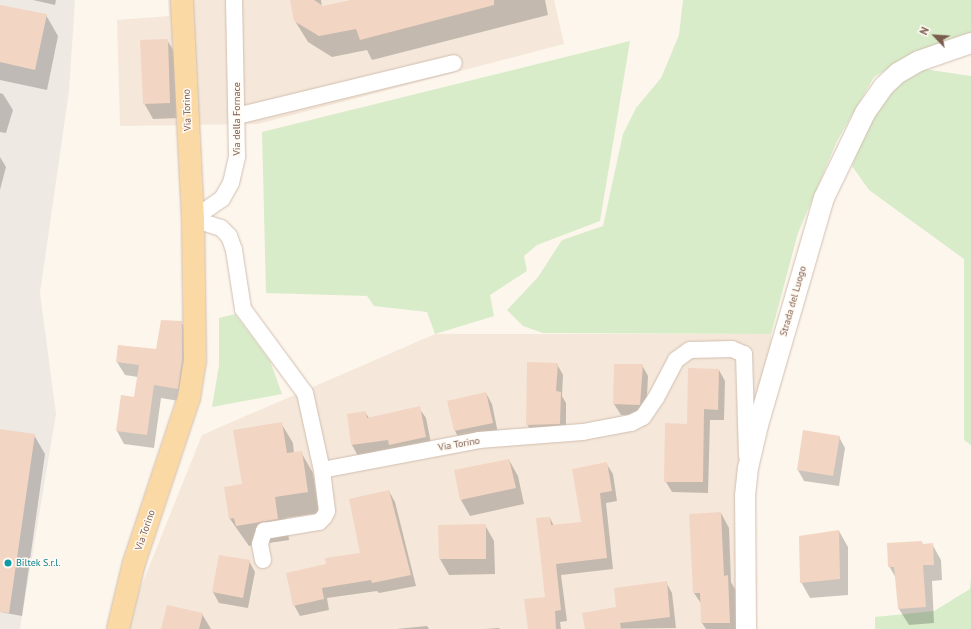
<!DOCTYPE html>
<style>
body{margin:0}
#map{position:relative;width:971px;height:629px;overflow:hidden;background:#fdf6ec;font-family:"PT Sans",sans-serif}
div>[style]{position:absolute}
.residential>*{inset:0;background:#f5e8da}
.industrial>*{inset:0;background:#efe9e4}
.green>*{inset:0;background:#d8ecc9}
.shadow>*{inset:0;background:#0003}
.building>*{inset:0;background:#f3d5c3}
.roads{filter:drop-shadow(0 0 1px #d1beb0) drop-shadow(0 0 1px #d1beb0)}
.minor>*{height:16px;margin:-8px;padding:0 8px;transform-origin:8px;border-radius:8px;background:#fff}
.tertiary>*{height:20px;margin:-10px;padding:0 10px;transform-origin:10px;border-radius:10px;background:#fff}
.primary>*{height:22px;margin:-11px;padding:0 11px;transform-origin:11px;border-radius:11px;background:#fbd9a5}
.dots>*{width:11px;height:11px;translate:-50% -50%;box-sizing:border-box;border:2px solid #fffaf3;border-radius:50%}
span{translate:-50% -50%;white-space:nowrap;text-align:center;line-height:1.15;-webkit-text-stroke:3px #fffaf3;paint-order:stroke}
.street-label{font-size:10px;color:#7a5c4d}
.culture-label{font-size:10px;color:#0d838f}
.left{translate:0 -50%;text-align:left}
.north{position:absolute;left:915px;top:16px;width:40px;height:40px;-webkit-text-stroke:3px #fffaf3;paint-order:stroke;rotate:295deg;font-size:11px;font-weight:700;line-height:16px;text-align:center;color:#7a5c4d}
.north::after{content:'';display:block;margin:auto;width:14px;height:18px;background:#7a5c4d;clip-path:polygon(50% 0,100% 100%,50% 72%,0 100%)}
</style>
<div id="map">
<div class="residential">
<div style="clip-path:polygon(168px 0,554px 0,564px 44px,258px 124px,120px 126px,117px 20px,169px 16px)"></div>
<div style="clip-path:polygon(435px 334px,771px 334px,774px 368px,748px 468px,745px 629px,124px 629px,202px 435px)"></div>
</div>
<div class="industrial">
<div style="clip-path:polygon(0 0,75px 0,69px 91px,40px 293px,56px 414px,20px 629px,0 629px)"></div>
</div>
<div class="green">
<div style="clip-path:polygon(683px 0,971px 0,971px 34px,915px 53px,874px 77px,837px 141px,798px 233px,771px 334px,543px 333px,523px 326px,507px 310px,538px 277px,562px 240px,603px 226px,623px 134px,636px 108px,661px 78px,679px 35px)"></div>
<div style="clip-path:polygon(630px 41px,600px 221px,537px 245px,524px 256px,527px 271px,490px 295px,494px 316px,435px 334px,427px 312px,374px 306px,367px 296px,266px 293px,262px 132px)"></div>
<div style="clip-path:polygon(917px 68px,971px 76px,971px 445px,964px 440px,964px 259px,869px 190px,852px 166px,871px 117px,895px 84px)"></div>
<div style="clip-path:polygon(235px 314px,270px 361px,282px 394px,212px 407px,219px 365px,219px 318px)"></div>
<div style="clip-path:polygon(971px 578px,971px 629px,875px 629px,875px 617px,934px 611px,970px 589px)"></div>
</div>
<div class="shadow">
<div style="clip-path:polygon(33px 0,56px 0,55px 5px)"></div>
<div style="clip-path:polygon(291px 0,321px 0,322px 7px,354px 0,545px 0,548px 15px,372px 60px,367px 50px,332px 57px,308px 42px,295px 21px)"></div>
<div style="clip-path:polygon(0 6px,46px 15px,58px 36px,47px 90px,0 80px)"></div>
<div style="clip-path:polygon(167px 40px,177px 56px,179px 118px,153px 119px,144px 103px)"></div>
<div style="clip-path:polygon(0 93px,3px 94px,13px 110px,6px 133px,0 132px)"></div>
<div style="clip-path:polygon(0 157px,6px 167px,0 190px)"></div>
<div style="clip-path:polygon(181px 322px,189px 335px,185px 402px,161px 398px,154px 448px,124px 444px,117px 431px,135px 398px,138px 377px,125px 375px,117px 362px,157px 351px)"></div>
<div style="clip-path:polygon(557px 364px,563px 375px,562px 396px,566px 403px,566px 435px,533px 435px,527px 424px)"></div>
<div style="clip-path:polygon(642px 365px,648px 376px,646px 415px,621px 415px,614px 404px)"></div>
<div style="clip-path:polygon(719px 370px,725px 381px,724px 420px,710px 420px,708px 493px,672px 492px,666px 482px,688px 425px)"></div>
<div style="clip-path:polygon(486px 393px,492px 404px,498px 433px,461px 442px,455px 431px,448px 402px)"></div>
<div style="clip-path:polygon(419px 408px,426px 418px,432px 448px,358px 456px,352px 445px,365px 412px,369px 418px)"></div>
<div style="clip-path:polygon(281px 423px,293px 443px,294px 453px,301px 452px,313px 473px,319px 513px,286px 518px,289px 540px,249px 546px,230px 519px,225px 488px,243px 485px)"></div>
<div style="clip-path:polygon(0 430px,34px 435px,45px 454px,22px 616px,0 612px)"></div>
<div style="clip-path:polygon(839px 437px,845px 448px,839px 486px,804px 481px,798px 470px)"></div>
<div style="clip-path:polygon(509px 460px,518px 476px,524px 504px,470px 516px,461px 500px)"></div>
<div style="clip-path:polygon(606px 463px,613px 474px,617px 501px,606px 503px,613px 569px,561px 575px,567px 621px,560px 622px,561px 629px,528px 629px,546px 597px,550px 518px,554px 526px,582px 523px)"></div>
<div style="clip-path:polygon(389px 491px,395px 502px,416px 586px,379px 593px,377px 591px,327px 598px,329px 610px,300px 616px,294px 605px,327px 565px,362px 554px)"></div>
<div style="clip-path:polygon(721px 513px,729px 528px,731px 582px,736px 591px,737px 629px,706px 629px,702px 623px,702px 605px,694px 593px)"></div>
<div style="clip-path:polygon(485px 525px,494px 541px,495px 574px,449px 575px,440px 559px,439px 526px)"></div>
<div style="clip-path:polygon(839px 531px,848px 547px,848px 595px,810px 598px,801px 582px)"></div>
<div style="clip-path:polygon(922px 542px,923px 545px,932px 544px,941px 560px,942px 580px,932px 581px,934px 623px,909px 625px,899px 609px,896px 578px,889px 566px)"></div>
<div style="clip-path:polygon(249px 561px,255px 572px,248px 608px,219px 603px,213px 592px)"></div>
<div style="clip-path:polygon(666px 582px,672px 593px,676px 628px,586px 629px,618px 608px)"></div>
<div style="clip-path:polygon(202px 614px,211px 629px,162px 629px)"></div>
<div style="clip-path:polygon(427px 626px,429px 629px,396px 629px)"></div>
<div style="clip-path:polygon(499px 628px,500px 629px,484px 629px)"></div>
</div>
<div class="building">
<div style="clip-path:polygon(290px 0,314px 0,323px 6px,350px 0,494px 0,494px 5px,360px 40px,356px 29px,319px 36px,294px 21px)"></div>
<div style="clip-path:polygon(0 5px,47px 14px,35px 70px,0 62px)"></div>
<div style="clip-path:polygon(168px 39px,170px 103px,143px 104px,140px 40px)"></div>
<div style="clip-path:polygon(161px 320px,182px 321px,182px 360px,178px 389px,154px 385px,147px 435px,116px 431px,121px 395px,134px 397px,139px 365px,116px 362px,118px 345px,156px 349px)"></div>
<div style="clip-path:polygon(527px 362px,558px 363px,556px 391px,561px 392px,560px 424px,526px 425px)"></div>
<div style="clip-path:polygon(614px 364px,643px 364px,640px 405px,613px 404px)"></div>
<div style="clip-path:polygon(688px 368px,719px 369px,718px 410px,704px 409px,703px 482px,664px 482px,665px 423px,687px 424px)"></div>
<div style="clip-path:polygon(486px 392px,493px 423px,454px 431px,447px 401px)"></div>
<div style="clip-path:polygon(420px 406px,426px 437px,389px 445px,388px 440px,351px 445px,347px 414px,366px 411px,367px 418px)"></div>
<div style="clip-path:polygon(282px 422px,287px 453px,302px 451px,308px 492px,275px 497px,278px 519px,236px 526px,234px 518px,229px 519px,224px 487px,242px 484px,233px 430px)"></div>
<div style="clip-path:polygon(0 429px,35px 434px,9px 613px,0 612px)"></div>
<div style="clip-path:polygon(803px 430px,840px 436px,833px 476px,797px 470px)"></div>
<div style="clip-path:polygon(509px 459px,516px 488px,460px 500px,454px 470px)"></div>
<div style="clip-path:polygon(607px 462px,612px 491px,600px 493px,607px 558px,556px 564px,561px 610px,555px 611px,556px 629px,528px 629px,524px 599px,545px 597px,536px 518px,550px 517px,551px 525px,581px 522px,572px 469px)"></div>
<div style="clip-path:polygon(389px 490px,411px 575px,372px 583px,371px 580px,322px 588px,324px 599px,293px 606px,286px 573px,326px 564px,325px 558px,360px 553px,349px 499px)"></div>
<div style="clip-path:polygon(721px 512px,724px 576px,728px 575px,730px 623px,701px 623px,700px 593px,693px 593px,689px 514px)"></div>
<div style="clip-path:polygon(486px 524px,486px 559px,439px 559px,438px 525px)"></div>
<div style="clip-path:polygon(839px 530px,840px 579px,800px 583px,799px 536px)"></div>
<div style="clip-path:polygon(922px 541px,922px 544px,933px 543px,934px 565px,923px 565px,926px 607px,898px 609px,894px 567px,888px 567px,887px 543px)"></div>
<div style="clip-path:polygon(219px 555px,250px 560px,243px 598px,212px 592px)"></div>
<div style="clip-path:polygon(667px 581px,670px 617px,620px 623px,621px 629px,585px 629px,582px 613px,616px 607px,614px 588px)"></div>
<div style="clip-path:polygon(167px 605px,203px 613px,199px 629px,161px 629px)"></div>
</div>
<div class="roads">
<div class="minor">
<div style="left:237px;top:116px;width:223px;rotate:-13.7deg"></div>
<div style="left:193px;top:219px;width:29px;rotate:18deg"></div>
<div style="left:221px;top:228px;width:11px;rotate:45deg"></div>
<div style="left:229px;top:236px;width:15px;rotate:70deg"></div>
<div style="left:234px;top:250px;width:60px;rotate:81.3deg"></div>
<div style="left:243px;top:309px;width:104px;rotate:53.6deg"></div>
<div style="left:305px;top:393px;width:79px;rotate:77.6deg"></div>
<div style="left:322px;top:470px;width:160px;rotate:-10.8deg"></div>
<div style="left:479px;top:440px;width:104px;rotate:-4.4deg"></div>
<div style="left:583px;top:432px;width:49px;rotate:-10.6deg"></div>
<div style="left:631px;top:423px;width:13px;rotate:-27deg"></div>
<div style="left:643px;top:417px;width:23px;rotate:-56deg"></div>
<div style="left:656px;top:398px;width:43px;rotate:-62.2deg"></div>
<div style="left:676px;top:360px;width:17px;rotate:-36deg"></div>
<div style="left:690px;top:350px;width:42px;rotate:-1.4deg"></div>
<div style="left:732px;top:349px;width:13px;rotate:23deg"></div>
<div style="left:744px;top:354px;width:102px;rotate:88.3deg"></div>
<div style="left:193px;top:219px;width:35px;rotate:-35deg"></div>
<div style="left:222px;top:199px;width:18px;rotate:-61deg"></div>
<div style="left:231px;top:183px;width:28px;rotate:-77deg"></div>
<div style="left:237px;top:156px;width:156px;rotate:-91.1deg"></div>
<div style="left:263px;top:560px;width:16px;rotate:-101deg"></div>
<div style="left:260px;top:544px;width:14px;rotate:-73deg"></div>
<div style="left:264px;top:531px;width:56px;rotate:-9.3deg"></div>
<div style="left:319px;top:522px;width:7px;rotate:-45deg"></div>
<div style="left:324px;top:517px;width:7px;rotate:-63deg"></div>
<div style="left:327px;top:511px;width:41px;rotate:-97deg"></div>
</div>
<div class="tertiary">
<div style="left:746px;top:629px;width:133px;rotate:-90.4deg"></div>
<div style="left:745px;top:496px;width:28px;rotate:-84deg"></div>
<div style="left:748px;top:468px;width:44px;rotate:-76.9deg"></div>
<div style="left:758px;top:425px;width:236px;rotate:-73.8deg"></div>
<div style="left:824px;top:198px;width:94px;rotate:-64.2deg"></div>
<div style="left:865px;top:113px;width:33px;rotate:-55deg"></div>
<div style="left:884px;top:86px;width:19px;rotate:-43deg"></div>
<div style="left:898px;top:73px;width:24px;rotate:-30deg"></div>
<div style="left:919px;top:61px;width:55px;rotate:-19.1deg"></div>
</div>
<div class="primary">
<div style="left:118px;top:629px;width:68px;rotate:-76.4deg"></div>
<div style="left:134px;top:563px;width:174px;rotate:-71.6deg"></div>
<div style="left:189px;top:398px;width:37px;rotate:-81deg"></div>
<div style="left:195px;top:361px;width:142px;rotate:-90.8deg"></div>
<div style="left:193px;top:219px;width:219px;rotate:-92.9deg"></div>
</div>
</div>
<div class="dots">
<div style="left:8px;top:563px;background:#0f9aa8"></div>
</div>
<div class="street-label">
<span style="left:187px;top:110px;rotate:-92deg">Via Torino</span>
<span style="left:237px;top:119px;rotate:-90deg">Via della Fornace</span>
<span style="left:793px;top:301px;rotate:-74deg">Strada del Luogo</span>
<span style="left:459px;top:444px;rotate:-10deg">Via Torino</span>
<span style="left:145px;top:530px;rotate:-71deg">Via Torino</span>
</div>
<div class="culture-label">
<span class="left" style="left:16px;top:563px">Biltek S.r.l.</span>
</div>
<div class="north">N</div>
</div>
